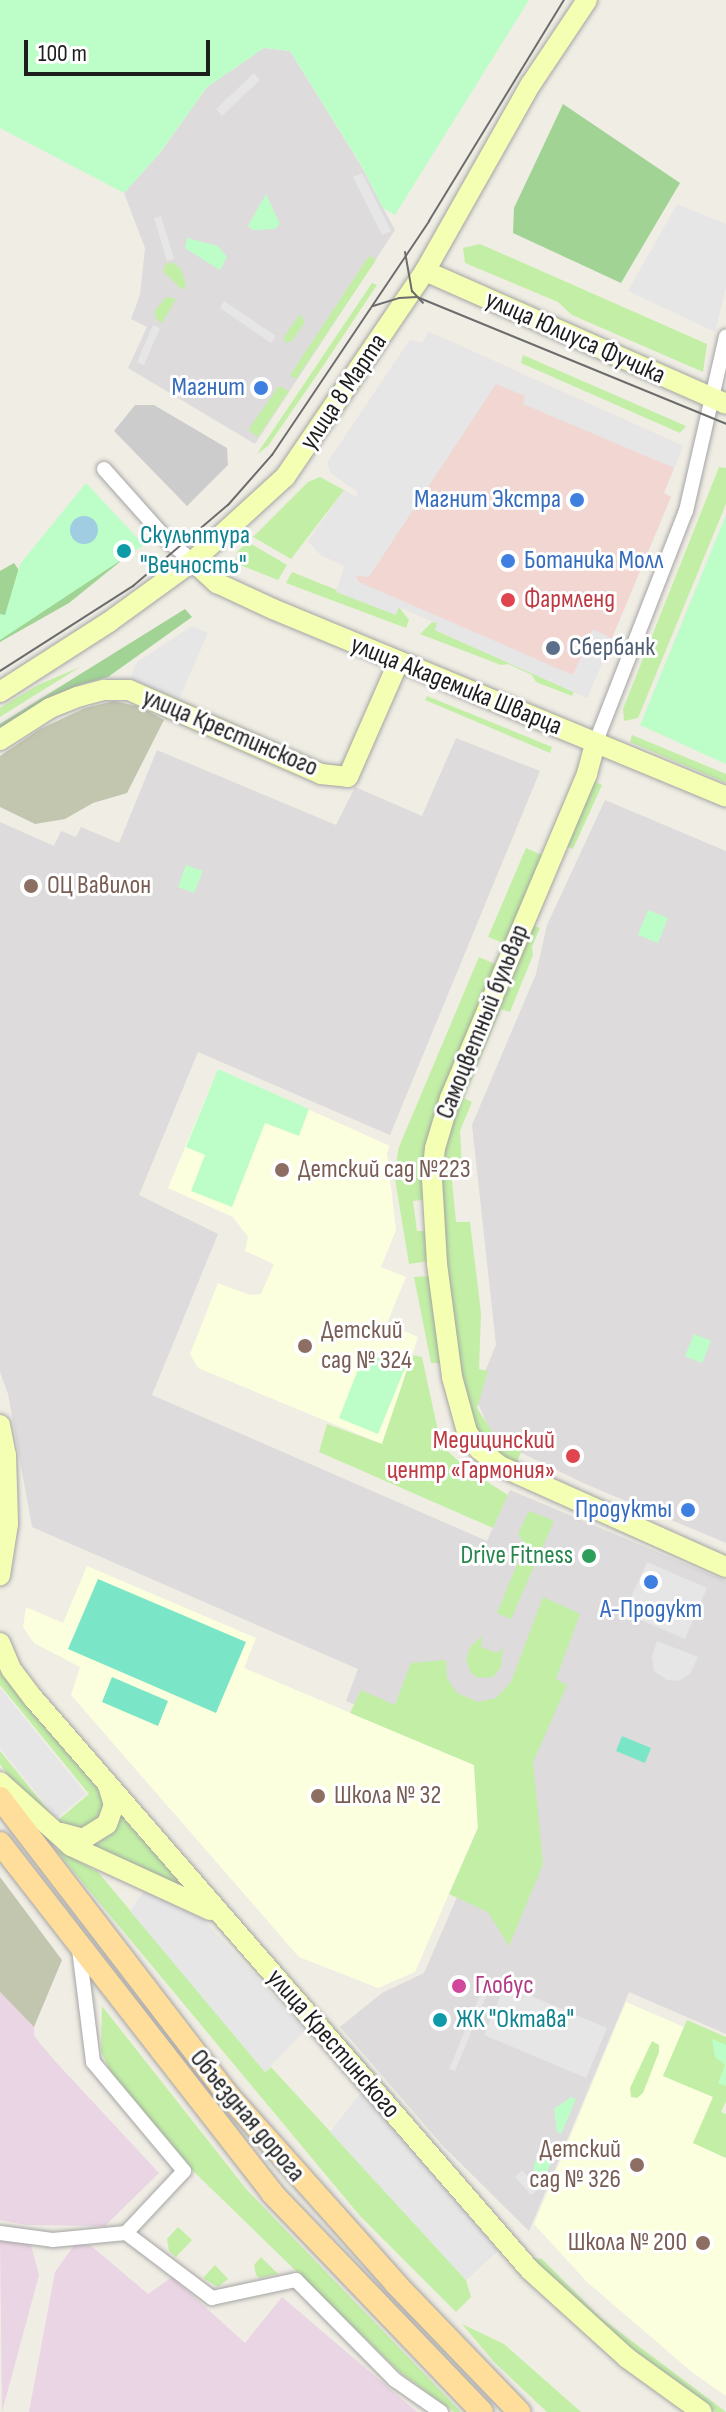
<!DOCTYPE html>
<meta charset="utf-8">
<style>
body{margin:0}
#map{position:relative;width:726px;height:2412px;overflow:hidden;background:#f0ede4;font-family:"Sofia Sans Condensed",sans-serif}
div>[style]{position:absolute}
.residential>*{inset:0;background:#dddbdb}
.commercial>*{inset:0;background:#f2d6d1}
.industrial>*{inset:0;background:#ead5e4}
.education>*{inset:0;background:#fcffde}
.religious>*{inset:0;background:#ccc}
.construction>*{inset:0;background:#c3c6ae}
.grass>*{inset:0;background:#c2efa5}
.forest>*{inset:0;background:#a1d395}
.park>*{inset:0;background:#bdfec8}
.pitch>*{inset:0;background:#7be6c7}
.parking>*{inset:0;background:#e6e6e6}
.water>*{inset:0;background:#a0cde2}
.round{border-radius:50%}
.roads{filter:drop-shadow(0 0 2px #a5a5a5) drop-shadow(0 0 2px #a5a5a5)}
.street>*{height:14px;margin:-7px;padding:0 7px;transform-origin:7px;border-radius:7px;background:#fff}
.secondary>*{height:20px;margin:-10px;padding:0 10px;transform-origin:10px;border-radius:10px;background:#f4ffb3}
.primary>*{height:22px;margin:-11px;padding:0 11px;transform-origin:11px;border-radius:11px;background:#ffdd9a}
.tram>*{height:2px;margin:-1px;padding:0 1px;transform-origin:1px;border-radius:1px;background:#6c6c6c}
.dots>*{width:22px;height:22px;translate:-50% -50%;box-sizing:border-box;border:4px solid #fff;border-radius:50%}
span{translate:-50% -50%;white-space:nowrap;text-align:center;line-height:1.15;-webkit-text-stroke:6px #fff;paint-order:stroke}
.street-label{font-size:26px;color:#1e1e1e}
.shop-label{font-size:26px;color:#366cbe}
.right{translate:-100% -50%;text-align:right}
.left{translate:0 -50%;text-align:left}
.culture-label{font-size:26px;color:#0d838f}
.health-label{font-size:26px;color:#be3a42}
.service-label{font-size:26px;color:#4e5e75}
.education-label{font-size:26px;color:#785e54}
.leisure-label{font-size:26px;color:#27864d}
.hotel-label{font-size:26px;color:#b23c85}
.scale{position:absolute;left:24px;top:40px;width:186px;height:36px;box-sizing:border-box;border:4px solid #1e1e1e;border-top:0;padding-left:10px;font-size:24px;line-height:28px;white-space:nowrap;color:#1e1e1e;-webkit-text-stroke:6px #fff;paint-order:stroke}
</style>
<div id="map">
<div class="residential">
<div style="clip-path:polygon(264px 48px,290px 51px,360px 164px,395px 230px,255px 444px,128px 368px,147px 327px,131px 319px,140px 295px,145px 248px,124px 193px,159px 154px,207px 87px)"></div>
<div style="clip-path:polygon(456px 738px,540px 771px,390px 1135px,198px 1052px,139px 1195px,218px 1234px,152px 1395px,487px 1541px,510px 1490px,726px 1581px,726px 2034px,629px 1992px,529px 2231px,444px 2147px,340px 2027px,382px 1993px,424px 1973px,491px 1819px,481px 1760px,346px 1701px,358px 1669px,32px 1527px,8px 1394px,0 1372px,0 822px,54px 846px,61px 831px,76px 837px,81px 827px,119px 843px,157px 750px,336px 825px,355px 787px,422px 816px)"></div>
<div style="clip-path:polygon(605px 800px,726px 851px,726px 1543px,583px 1483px,493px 1439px,475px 1396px,496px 1345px,472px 1125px,536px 974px,547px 925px)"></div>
</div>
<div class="commercial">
<div style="clip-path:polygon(429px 332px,683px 446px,664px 493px,671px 497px,587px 698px,437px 623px,399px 607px,396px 615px,336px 592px,345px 566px,321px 555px,308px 541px,344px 490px,355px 497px,359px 493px,330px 472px,328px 462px,410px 340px,422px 343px)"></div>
</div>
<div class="industrial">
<div style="clip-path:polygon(0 1992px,34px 2027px,34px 2036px,54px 2060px,159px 2173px,105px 2226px,26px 2225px,0 2220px)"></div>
<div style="clip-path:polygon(0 2239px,31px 2245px,39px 2275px,2px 2412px)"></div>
<div style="clip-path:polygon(75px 2244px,90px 2245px,148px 2294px,172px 2277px,245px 2343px,282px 2297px,417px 2412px,29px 2412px,55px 2272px)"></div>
</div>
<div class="education">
<div style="clip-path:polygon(218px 1069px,390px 1146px,387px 1153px,396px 1230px,381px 1267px,406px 1277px,387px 1323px,418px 1337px,382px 1444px,198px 1368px,190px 1354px,218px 1283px,250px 1295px,261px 1294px,274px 1264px,245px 1251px,248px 1237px,233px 1217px,168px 1188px)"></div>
<div style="clip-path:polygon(87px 1566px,256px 1638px,244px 1668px,474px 1765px,478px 1827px,415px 1972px,378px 1988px,299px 1957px,71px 1695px,80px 1667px,34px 1643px,23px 1627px,26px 1607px,63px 1623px)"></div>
<div style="clip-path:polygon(626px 2002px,684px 2027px,663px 2076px,713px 2097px,693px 2143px,726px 2158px,726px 2396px,693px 2373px,587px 2282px,534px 2224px)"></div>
</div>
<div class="religious">
<div style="clip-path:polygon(135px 405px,154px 405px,227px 448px,228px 465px,187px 506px,114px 431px)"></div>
</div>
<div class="construction">
<div style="clip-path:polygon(114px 701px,141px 707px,164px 720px,127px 793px,93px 803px,65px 819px,35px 824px,0 807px,0 756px,40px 729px,85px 708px)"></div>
<div style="clip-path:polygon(0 1877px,62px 1960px,34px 2027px,0 1992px)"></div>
</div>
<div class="grass">
<div style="clip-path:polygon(480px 244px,707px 344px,703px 372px,572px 315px,558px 302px,465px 263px,463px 248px)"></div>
<div style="clip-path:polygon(369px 256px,376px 260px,296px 379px,290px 375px)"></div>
<div style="clip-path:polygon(172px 262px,181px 269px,186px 284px,182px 290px,163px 271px,166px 264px)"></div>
<div style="clip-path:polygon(372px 283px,377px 285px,321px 369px,268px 446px,257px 454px)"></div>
<div style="clip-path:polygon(166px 297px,176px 299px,162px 323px,157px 320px,154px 312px)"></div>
<div style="clip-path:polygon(300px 314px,305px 322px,292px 341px,285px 343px,284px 337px)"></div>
<div style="clip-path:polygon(523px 355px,686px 426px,680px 433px,521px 363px)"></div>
<div style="clip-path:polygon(279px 386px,289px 391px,258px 437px,248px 430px)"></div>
<div style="clip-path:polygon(719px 467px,726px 468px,726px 504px,638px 718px,624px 721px,623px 709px)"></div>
<div style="clip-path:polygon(320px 477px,344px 490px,291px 559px,253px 537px,308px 482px)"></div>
<div style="clip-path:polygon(248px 542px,287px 565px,278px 580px,240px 565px,236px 560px,237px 552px)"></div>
<div style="clip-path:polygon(292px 572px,396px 614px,399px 607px,409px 620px,406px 628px,286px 583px)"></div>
<div style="clip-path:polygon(432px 622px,438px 623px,435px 630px,574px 692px,572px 696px,536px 682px,532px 675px,508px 664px,501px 665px,420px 634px)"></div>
<div style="clip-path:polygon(80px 667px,0 717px,0 708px,38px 685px)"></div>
<div style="clip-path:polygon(427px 696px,552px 747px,550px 753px,425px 700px)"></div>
<div style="clip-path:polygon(632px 735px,726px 774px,726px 783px,630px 742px)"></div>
<div style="clip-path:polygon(594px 781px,602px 785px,573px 849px,565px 846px)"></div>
<div style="clip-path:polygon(526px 848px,544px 856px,506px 944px,488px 937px)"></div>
<div style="clip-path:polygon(531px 925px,540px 928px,532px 947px,533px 955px,510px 1012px,501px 1009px,464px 1098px,472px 1102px,460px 1131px,462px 1168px,451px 1170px,456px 1222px,470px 1222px,481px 1313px,479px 1369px,488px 1371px,477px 1408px,496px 1438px,522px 1450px,516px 1464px,499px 1455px,475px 1430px,460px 1382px,440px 1202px,443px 1155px,461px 1094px)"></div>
<div style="clip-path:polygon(479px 957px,497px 965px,437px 1104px,429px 1134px,424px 1195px,422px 1200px,413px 1201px,417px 1231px,425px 1231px,429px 1261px,409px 1264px,394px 1173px,399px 1147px)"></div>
<div style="clip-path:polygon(431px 1276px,437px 1320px,440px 1363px,431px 1363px,414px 1277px)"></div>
<div style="clip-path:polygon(412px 1355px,422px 1357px,441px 1445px,467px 1469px,508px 1495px,493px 1528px,319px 1452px,327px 1424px,382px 1444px)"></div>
<div style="clip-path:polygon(529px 1511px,554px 1521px,511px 1619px,497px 1613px,525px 1545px,518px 1534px)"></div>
<div style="clip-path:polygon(543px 1597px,580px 1614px,556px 1679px,567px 1685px,533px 1762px,543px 1864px,509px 1946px,488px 1912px,449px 1894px,478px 1828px,474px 1765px,350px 1713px,361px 1690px,395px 1705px,411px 1663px,446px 1660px,447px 1678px,457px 1693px,478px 1702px,496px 1698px,511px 1682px)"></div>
<div style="clip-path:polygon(482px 1636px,481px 1647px,497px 1653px,503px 1648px,501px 1667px,493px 1677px,479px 1678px,471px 1673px,466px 1660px,470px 1647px)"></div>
<div style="clip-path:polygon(0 1672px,104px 1796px,104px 1808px,96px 1825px,70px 1831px,25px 1799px,0 1764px,0 1751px,57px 1821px,89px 1794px,0 1685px)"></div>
<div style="clip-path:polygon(120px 1814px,187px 1890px,90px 1848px,113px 1833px)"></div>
<div style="clip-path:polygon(54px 1848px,98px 1872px,265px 2072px,271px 2067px,466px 2280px,471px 2297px,456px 2312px,360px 2216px)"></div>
<div style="clip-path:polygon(102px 2006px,247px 2190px,461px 2412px,454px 2412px,401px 2373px,189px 2167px,117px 2086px,101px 2051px)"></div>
<div style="clip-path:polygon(687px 2020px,726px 2037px,726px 2101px,721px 2112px,726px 2114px,726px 2158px,693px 2143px,713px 2097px,663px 2076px)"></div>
<div style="clip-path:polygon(652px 2041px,659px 2045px,659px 2052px,643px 2093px,637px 2098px,631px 2097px,630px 2088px)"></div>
<div style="clip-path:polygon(178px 2227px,192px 2240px,176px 2257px,169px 2251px,167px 2239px)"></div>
<div style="clip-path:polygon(261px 2257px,278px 2274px,260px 2278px,256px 2275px,254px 2265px)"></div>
<div style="clip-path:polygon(531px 2258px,542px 2259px,600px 2317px,726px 2412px,716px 2412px,621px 2345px)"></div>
<div style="clip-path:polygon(215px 2265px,228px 2279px,218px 2287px,203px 2278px)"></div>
<div style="clip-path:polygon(462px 2324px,504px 2344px,581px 2412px,547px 2412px,494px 2362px)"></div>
</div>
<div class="forest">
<div style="clip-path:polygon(563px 104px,680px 183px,621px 283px,513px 233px,514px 208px)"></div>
<div style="clip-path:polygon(121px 561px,69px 603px,0 642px,0 571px,14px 563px,31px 588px)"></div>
<div style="clip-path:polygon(185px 609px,192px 617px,108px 677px,82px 684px,53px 698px,0 731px,0 724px)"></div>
</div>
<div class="park">
<div style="clip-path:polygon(0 0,529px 0,395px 215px,383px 208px,360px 163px,290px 51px,264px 48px,207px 87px,159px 154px,124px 193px,0 128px)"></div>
<div style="clip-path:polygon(266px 194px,280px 224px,275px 229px,253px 230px,248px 226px)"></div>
<div style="clip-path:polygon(187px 238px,218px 246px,227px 257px,220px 270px,185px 248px)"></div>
<div style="clip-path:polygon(86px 483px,144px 545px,0 640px,0 614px,5px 615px,20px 564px)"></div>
<div style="clip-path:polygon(726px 515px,726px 764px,640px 725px)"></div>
<div style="clip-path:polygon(186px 865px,203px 871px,194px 893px,178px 887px)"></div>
<div style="clip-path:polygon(648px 910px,668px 918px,658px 943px,638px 935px)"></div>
<div style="clip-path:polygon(218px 1069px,309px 1109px,299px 1136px,265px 1123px,232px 1207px,191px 1191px,205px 1155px,186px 1147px)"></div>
<div style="clip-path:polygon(694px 1334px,711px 1341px,702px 1363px,685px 1356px)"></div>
<div style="clip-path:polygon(365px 1352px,405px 1368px,378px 1434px,339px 1418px)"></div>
<div style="clip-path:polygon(712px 2039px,726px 2045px,726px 2086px,718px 2083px,725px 2065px,715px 2057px)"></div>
<div style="clip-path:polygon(571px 2097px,576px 2099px,561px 2134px,557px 2132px,554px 2109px)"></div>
<div style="clip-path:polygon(548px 2144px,557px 2148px,543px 2182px,534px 2176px,534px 2165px,540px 2149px)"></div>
</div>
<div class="pitch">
<div style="clip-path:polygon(98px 1579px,246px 1642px,216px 1713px,68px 1649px)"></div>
<div style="clip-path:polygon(112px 1677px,168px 1701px,158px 1726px,102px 1702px)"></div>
<div style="clip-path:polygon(622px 1736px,651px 1748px,645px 1763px,616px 1751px)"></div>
</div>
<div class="parking">
<div style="clip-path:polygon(254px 73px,260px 80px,222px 116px,216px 109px)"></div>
<div style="clip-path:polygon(362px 173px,391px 231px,382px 235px,353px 177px)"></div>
<div style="clip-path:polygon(677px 204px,726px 224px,726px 288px,715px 332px,628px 291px)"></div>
<div style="clip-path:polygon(161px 216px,174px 259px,167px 261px,154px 218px)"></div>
<div style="clip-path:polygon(224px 301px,276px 336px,271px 343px,220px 308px)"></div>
<div style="clip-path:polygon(153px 325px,160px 328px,144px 365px,137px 362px)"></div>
<div style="clip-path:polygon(429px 332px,683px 446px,674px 468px,523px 404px,525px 396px,496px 384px,369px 577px,356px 576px,359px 582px,573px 675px,593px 629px,613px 639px,587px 698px,435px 630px,437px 623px,399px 607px,396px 615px,336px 592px,345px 566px,321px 555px,308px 541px,344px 490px,355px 497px,359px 493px,330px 472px,328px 462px,410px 340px,422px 343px)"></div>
<div style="clip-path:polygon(192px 626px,208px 633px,179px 699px,130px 679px,136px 663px)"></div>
<div style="clip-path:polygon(647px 1562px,707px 1588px,685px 1639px,624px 1613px)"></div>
<div style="clip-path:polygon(657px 1641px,698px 1657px,690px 1674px,678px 1681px,667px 1680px,654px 1671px,652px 1656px)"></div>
<div style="clip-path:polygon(0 1688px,86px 1794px,57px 1818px,0 1748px)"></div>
<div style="clip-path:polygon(149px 1884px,187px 1902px,305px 2030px,265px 2072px,130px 1911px)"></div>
<div style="clip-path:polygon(505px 1985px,607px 2028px,586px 2078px,484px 2035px)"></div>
<div style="clip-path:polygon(482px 1990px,488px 1992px,455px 2071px,449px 2069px)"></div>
<div style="clip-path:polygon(347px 2039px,396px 2096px,391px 2101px,342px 2044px)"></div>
<div style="clip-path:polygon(363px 2090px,498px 2251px,466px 2280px,330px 2132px)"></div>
<div style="clip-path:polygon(522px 2170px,539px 2189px,531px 2195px,515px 2177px)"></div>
</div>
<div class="water">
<div class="round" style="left:70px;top:516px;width:28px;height:28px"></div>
</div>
<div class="roads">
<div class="street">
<div style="left:104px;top:469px;width:99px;rotate:48.3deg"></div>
<div style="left:170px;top:543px;width:29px;rotate:38deg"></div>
<div style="left:595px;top:744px;width:250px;rotate:-68.7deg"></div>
<div style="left:686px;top:511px;width:179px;rotate:-77.1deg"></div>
<div style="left:79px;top:1949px;width:114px;rotate:82.9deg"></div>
<div style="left:93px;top:2062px;width:142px;rotate:50.1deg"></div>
<div style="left:184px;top:2171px;width:85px;rotate:133.1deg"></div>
<div style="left:126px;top:2233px;width:108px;rotate:37.1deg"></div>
<div style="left:212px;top:2298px;width:86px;rotate:-12.1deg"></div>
<div style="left:296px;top:2280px;width:141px;rotate:45.3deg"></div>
<div style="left:395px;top:2380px;width:56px;rotate:34.8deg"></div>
<div style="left:0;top:2233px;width:53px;rotate:7.5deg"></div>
<div style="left:53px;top:2240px;width:73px;rotate:-5.5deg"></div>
</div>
<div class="secondary">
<div style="left:425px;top:271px;width:329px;rotate:23.8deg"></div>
<div style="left:193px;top:561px;width:33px;rotate:43deg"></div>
<div style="left:217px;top:583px;width:62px;rotate:24.9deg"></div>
<div style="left:273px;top:609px;width:490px;rotate:22.5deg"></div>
<div style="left:0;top:692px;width:130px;rotate:-32.7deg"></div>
<div style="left:109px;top:622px;width:104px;rotate:-36deg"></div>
<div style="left:193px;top:561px;width:125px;rotate:-42.4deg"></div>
<div style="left:285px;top:477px;width:249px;rotate:-55.8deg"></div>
<div style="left:425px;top:271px;width:215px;rotate:-60.5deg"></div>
<div style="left:531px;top:84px;width:101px;rotate:-56.3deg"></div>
<div style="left:0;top:740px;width:59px;rotate:-32.6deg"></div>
<div style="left:50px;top:708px;width:29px;rotate:-22deg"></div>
<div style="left:77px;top:697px;width:28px;rotate:-15deg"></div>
<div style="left:104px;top:690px;width:25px"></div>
<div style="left:129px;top:690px;width:210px;rotate:23.6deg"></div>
<div style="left:321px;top:774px;width:27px;rotate:6deg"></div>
<div style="left:348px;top:777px;width:124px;rotate:-66.3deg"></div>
<div style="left:595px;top:744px;width:31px;rotate:105deg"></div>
<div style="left:587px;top:774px;width:352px;rotate:112.9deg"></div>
<div style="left:450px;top:1098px;width:52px;rotate:106.7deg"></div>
<div style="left:435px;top:1148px;width:31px;rotate:96deg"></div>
<div style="left:432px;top:1179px;width:85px;rotate:86.6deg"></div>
<div style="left:437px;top:1264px;width:114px;rotate:82.4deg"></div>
<div style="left:452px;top:1377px;width:57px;rotate:74.7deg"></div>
<div style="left:467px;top:1432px;width:21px;rotate:55deg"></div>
<div style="left:479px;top:1449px;width:27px;rotate:39deg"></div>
<div style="left:500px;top:1466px;width:248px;rotate:24.1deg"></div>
<div style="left:0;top:1425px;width:31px;rotate:79deg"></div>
<div style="left:6px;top:1455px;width:69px;rotate:88.3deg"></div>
<div style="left:8px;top:1524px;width:52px;rotate:98.9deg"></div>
<div style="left:0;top:1643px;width:28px;rotate:67deg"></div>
<div style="left:11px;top:1669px;width:38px;rotate:53deg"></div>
<div style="left:34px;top:1699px;width:756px;rotate:49.02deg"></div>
<div style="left:530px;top:2270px;width:131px;rotate:42.2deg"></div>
<div style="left:627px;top:2358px;width:92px;rotate:35.8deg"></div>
<div style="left:0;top:1782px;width:96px;rotate:42deg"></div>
<div style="left:71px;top:1846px;width:153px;rotate:24.7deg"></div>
<div style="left:61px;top:1833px;width:23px;rotate:15deg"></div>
<div style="left:83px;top:1839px;width:28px;rotate:-32deg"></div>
<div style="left:107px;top:1824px;width:20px;rotate:-70deg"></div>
<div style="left:114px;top:1805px;width:21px;rotate:-107deg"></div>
</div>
<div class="primary">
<div style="left:0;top:1798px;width:373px;rotate:52.5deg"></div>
<div style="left:227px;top:2094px;width:254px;rotate:48.3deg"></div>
<div style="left:396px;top:2284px;width:178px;rotate:46.1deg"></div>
<div style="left:0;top:1843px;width:443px;rotate:52.1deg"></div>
<div style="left:272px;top:2193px;width:303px;rotate:46.2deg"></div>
</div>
</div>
<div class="tram">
<div style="left:405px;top:252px;width:40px;rotate:80deg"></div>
<div style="left:412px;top:291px;width:16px;rotate:47deg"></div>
<div style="left:373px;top:306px;width:27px;rotate:-17deg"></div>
<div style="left:399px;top:298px;width:18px;rotate:-3deg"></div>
<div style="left:417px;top:297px;width:334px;rotate:22.3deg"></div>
<div style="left:0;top:671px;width:158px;rotate:-32.6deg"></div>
<div style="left:133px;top:586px;width:125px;rotate:-40.5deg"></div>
<div style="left:228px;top:505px;width:67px;rotate:-48.7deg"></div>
<div style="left:272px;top:455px;width:282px;rotate:-56.1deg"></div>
<div style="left:429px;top:221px;width:259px;rotate:-58.6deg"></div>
</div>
<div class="dots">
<div style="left:261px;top:388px;background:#3f7fe0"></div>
<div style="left:577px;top:500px;background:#3f7fe0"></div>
<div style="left:124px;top:551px;background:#0f9aa8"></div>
<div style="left:508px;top:561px;background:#3f7fe0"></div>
<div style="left:508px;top:600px;background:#e0444e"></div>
<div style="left:553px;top:648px;background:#5c6f8a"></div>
<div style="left:31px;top:886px;background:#8d6e63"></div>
<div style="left:282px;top:1170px;background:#8d6e63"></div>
<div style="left:305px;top:1346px;background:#8d6e63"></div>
<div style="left:573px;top:1456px;background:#e0444e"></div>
<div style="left:688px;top:1510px;background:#3f7fe0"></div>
<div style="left:589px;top:1556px;background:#2e9e5b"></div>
<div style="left:651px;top:1582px;background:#3f7fe0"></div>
<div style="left:318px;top:1796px;background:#8d6e63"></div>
<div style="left:459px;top:1986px;background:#d1479c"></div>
<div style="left:440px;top:2020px;background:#0f9aa8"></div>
<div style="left:637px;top:2165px;background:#8d6e63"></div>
<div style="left:703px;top:2243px;background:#8d6e63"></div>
</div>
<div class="street-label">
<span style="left:575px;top:338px;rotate:24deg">улица Юлиуса Фучика</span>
<span style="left:344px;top:392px;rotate:-56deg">улица 8 Марта</span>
<span style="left:456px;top:686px;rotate:22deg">улица Академика Шварца</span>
<span style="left:230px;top:733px;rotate:23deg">улица Крестинского</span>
<span style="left:483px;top:1022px;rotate:-68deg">Самоцветный бульвар</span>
<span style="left:333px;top:2044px;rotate:49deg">улица Крестинского</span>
<span style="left:247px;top:2116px;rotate:50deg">Объездная дорога</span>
</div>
<div class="shop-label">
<span class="right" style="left:245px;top:388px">Магнит</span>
<span class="right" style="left:561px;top:500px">Магнит Экстра</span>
<span class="left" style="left:524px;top:561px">Ботаника Молл</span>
<span class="right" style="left:672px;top:1510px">Продукты</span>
<span style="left:651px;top:1610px">А-Продукт</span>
</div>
<div class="culture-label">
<span class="left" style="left:140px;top:551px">Скульптура<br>"Вечность"</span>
<span class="left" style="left:456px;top:2020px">ЖК "Октава"</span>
</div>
<div class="health-label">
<span class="left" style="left:524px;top:600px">Фармленд</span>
<span class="right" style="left:555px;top:1456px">Медицинский<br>центр «Гармония»</span>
</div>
<div class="service-label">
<span class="left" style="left:569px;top:648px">Сбербанк</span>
</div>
<div class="education-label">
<span class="left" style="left:47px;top:886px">ОЦ Вавилон</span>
<span class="left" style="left:298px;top:1170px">Детский сад №223</span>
<span class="left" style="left:321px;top:1346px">Детский<br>сад № 324</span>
<span class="left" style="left:334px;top:1796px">Школа № 32</span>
<span class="right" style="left:621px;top:2165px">Детский<br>сад № 326</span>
<span class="right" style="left:687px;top:2243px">Школа № 200</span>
</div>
<div class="leisure-label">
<span class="right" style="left:573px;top:1556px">Drive Fitness</span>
</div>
<div class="hotel-label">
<span class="left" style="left:475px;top:1986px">Глобус</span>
</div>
<div class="scale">100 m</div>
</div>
